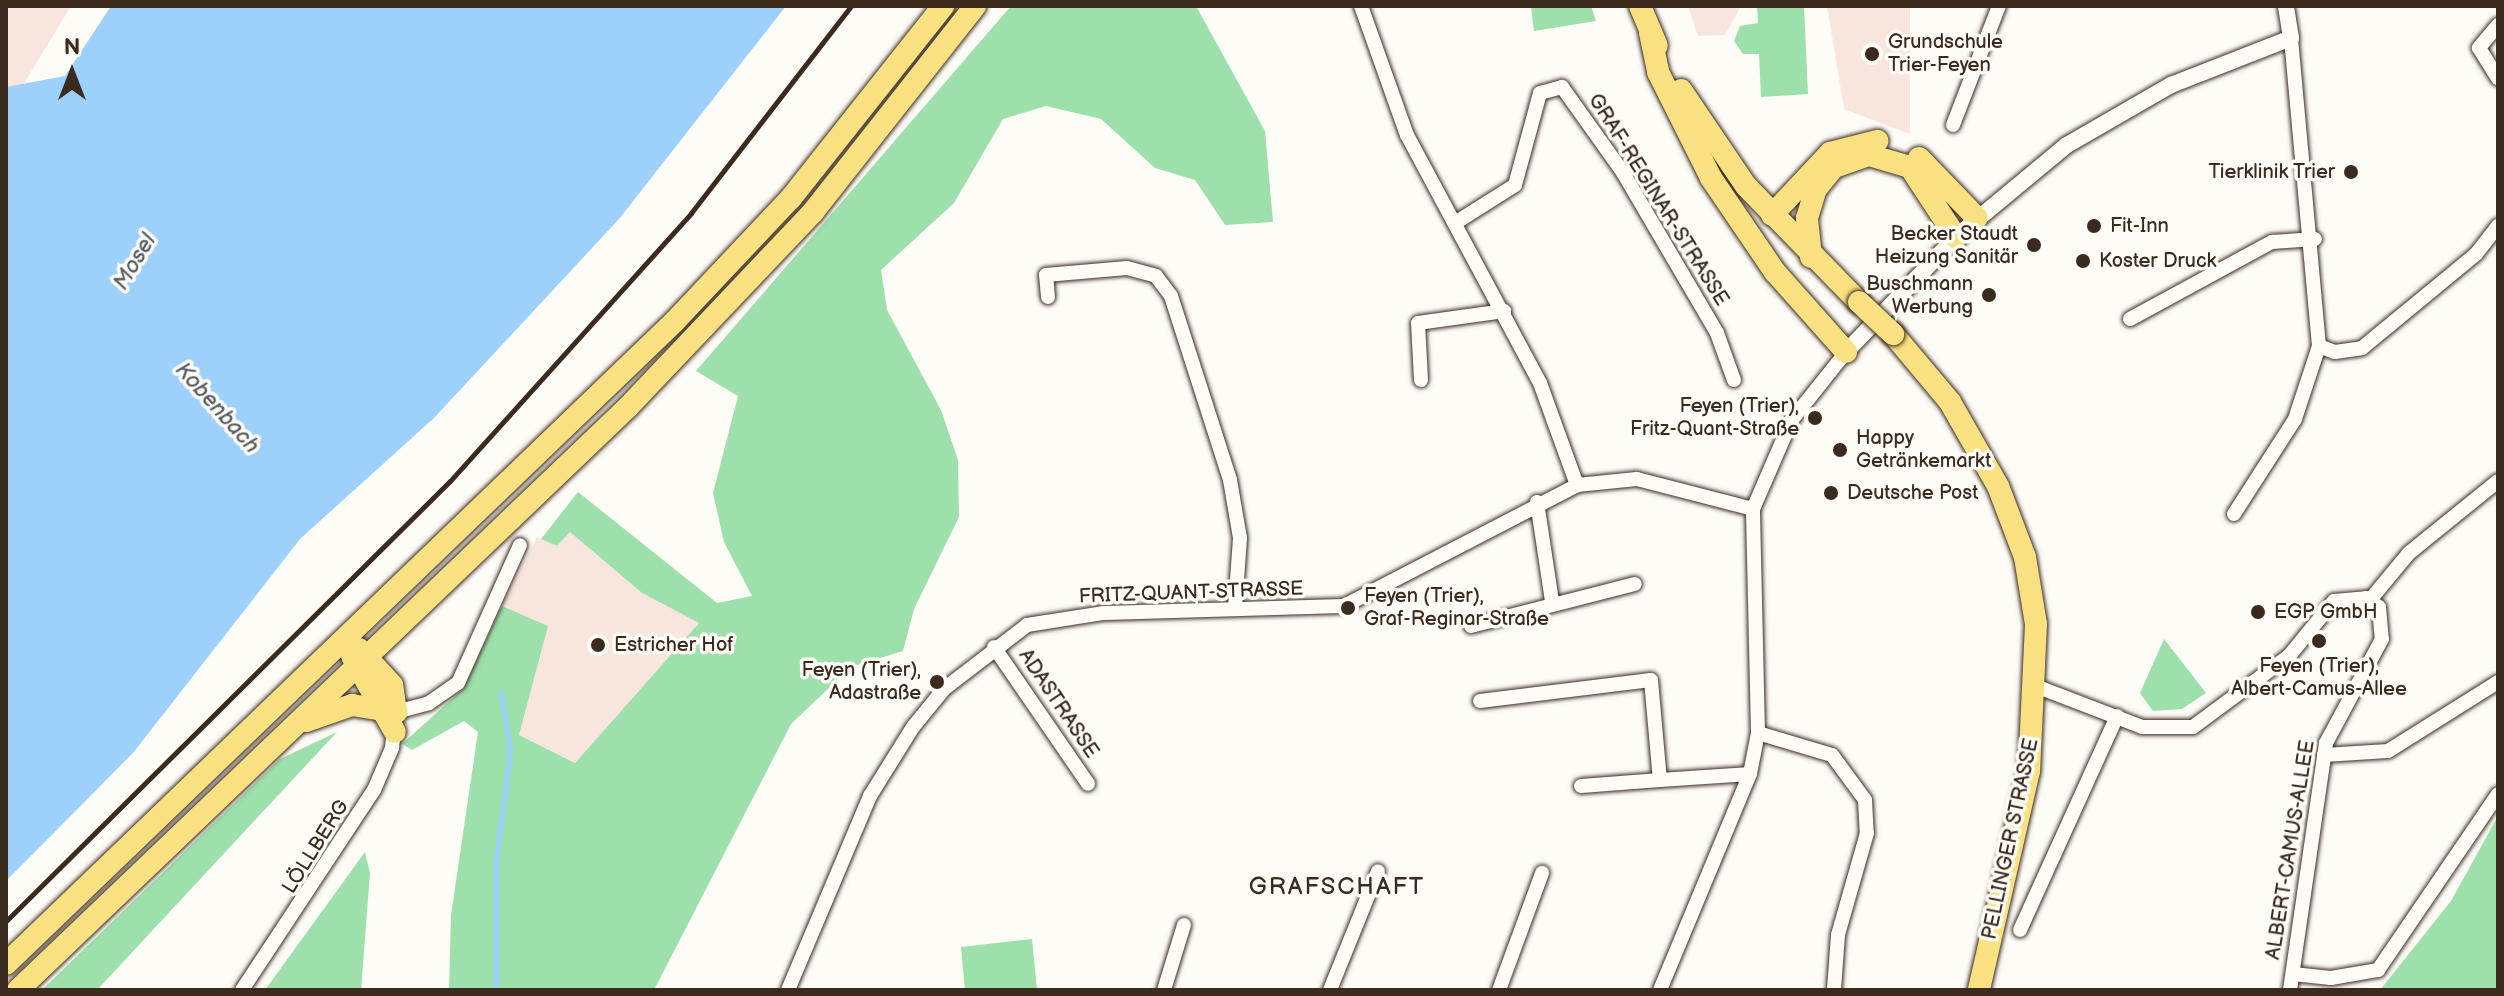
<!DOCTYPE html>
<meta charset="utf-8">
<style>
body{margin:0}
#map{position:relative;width:2504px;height:996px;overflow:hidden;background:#fdfcf7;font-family:"Balsamiq Sans",sans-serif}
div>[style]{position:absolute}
.built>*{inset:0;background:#f8e6de}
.green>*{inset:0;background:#9de0ab}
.water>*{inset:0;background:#9dd1fb}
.stream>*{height:5px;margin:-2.5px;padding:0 2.5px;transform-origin:2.5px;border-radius:2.5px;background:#9dd1fb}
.roads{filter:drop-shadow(0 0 2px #3b2a1e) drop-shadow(0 0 2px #3b2a1e)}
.minor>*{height:14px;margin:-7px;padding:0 7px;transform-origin:7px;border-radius:7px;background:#fdfcf7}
.tertiary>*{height:16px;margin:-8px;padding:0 8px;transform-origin:8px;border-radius:8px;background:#fdfcf7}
.primary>*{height:22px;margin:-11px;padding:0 11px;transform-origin:11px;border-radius:11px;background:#f9e181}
.rail>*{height:5px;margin:-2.5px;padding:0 2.5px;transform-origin:2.5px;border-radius:2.5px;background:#3b2a1e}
.bridges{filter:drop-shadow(0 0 2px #3b2a1e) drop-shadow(0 0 2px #3b2a1e)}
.primary-bridge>*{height:22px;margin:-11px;padding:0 11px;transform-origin:11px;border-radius:11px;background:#f9e181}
.dots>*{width:22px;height:22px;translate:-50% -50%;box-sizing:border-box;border:4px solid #fdfcf7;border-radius:50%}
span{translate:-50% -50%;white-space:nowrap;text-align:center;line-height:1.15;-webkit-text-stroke:7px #fdfcf7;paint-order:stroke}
.poi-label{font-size:20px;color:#3b2a1e}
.left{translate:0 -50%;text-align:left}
.right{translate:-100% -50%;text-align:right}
.street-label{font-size:20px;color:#3b2a1e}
.water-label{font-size:22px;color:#585c60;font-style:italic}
.quarter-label{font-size:24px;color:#3b2a1e;letter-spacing:2px}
.frame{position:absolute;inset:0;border:8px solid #3b2a1e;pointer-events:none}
.north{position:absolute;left:32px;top:32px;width:80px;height:80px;-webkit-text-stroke:6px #fdfcf7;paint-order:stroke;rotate:0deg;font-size:22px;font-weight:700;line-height:32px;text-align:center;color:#3b2a1e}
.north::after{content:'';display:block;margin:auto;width:28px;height:36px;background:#3b2a1e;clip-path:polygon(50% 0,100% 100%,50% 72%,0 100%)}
</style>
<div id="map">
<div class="built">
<div style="clip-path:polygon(6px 6px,71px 6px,6px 113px)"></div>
<div style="clip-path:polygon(1688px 6px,1739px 6px,1739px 10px,1725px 35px,1698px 36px)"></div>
<div style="clip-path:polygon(1827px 6px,1910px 6px,1910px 134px,1844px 109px)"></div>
<div style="clip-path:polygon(570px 532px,642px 593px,699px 623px,575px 763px,519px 735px,547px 626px,502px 606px,537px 537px,557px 546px)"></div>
</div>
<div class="green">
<div style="clip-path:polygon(1011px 6px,1196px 6px,1265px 131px,1273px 222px,1225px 225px,1195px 180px,1155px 168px,1101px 119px,1046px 106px,1003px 119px,954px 203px,881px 270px,887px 310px,941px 410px,958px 460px,959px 517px,914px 609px,903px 651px,851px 667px,791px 724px,654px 990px,449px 990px,451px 915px,478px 732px,464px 721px,412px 750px,402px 744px,464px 688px,502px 606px,548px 626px,519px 735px,575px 763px,699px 623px,642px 593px,570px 532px,557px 546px,541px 539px,578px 492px,717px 603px,752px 596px,724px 542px,713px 493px,738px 396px,696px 371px)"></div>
<div style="clip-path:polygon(1531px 6px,1591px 6px,1596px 21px,1534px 31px)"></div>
<div style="clip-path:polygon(1757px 6px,1804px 6px,1808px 94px,1761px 97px,1759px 54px,1743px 54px,1734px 41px,1740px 26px,1758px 23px)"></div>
<div style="clip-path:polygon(2164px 639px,2206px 693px,2182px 709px,2153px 711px,2140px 693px)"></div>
<div style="clip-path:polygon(337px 732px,97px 990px,42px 990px,280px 759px)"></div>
<div style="clip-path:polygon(2498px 816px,2498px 990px,2380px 990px,2451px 901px)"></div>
<div style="clip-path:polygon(365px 852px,370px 873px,361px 990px,265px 990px)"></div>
<div style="clip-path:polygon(1032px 939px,1037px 990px,965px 990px,961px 947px)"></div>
</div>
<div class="water">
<div style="clip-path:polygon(111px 6px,786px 6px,619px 219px,434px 418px,300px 539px,133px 753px,6px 881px,6px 87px,65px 76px)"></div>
</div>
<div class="stream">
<div style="left:496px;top:990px;width:130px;rotate:-90deg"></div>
<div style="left:496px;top:860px;width:111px;rotate:-82.7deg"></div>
<div style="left:510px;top:750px;width:58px;rotate:-99deg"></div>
</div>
<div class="roads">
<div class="minor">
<div style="left:1361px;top:6px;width:137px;rotate:70.4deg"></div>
<div style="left:1407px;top:135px;width:281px;rotate:61.8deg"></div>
<div style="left:1540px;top:383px;width:109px;rotate:70.1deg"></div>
<div style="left:2498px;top:25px;width:30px;rotate:130deg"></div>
<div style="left:2479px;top:48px;width:36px;rotate:58deg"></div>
<div style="left:1953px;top:125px;width:128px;rotate:-68.9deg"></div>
<div style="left:1455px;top:223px;width:71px;rotate:-32.3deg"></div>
<div style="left:1515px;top:185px;width:95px;rotate:-74.8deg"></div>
<div style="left:1540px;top:93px;width:23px;rotate:-15deg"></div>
<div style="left:1562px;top:87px;width:103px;rotate:54.5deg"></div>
<div style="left:1622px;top:171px;width:188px;rotate:59.6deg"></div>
<div style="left:1717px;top:333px;width:50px;rotate:70.1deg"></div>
<div style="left:1048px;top:297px;width:22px;rotate:-95deg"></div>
<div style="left:1046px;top:275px;width:81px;rotate:-4.9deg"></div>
<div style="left:1127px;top:268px;width:30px;rotate:15deg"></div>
<div style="left:1156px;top:276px;width:25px;rotate:53deg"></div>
<div style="left:1171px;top:296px;width:193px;rotate:72.2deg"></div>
<div style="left:1230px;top:480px;width:59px;rotate:80.2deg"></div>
<div style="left:1240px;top:538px;width:69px;rotate:94.1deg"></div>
<div style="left:2130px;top:319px;width:162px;rotate:-28.5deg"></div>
<div style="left:2272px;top:242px;width:43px;rotate:-4deg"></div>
<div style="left:2319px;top:346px;width:17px;rotate:21deg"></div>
<div style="left:2335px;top:352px;width:27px;rotate:-8deg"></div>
<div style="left:2362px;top:348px;width:148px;rotate:-39.5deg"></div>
<div style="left:2476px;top:254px;width:36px;rotate:-52deg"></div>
<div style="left:1421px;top:380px;width:57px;rotate:-93deg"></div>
<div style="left:1418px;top:323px;width:87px;rotate:-7.9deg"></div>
<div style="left:1537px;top:502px;width:100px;rotate:81.4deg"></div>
<div style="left:2234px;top:514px;width:113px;rotate:-57.3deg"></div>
<div style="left:2295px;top:419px;width:77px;rotate:-71.8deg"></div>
<div style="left:2319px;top:346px;width:309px;rotate:-95.2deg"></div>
<div style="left:2370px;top:600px;width:61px;rotate:-50.3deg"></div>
<div style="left:2409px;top:553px;width:114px;rotate:-39deg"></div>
<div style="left:1471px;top:626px;width:169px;rotate:-14.4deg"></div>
<div style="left:994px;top:647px;width:166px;rotate:55.5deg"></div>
<div style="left:2038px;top:687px;width:111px;rotate:21deg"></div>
<div style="left:2142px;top:727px;width:51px"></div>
<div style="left:2193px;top:727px;width:119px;rotate:-36.5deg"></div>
<div style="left:2289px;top:656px;width:71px;rotate:-50.7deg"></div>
<div style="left:2334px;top:601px;width:32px;rotate:-5deg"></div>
<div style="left:2366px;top:598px;width:16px;rotate:35deg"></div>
<div style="left:2379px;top:607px;width:32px;rotate:85deg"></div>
<div style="left:2382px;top:639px;width:118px;rotate:118.3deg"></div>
<div style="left:2326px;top:743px;width:250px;rotate:98.3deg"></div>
<div style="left:1480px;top:701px;width:172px;rotate:-7deg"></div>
<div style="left:1651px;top:680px;width:100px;rotate:84.9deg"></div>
<div style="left:1660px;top:780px;width:90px;rotate:-3.8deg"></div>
<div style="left:1758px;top:733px;width:77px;rotate:16.6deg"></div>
<div style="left:1832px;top:755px;width:56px;rotate:53.7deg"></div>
<div style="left:1865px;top:800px;width:33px;rotate:87deg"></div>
<div style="left:1867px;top:833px;width:106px;rotate:105.9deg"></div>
<div style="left:1838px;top:935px;width:55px;rotate:94.2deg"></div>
<div style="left:2324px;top:755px;width:64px;rotate:-3.6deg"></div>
<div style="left:2388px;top:751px;width:130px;rotate:-32.1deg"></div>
<div style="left:1581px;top:786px;width:79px;rotate:-4.3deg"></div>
<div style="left:2020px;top:930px;width:235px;rotate:-65.6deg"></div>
<div style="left:2293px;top:974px;width:38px;rotate:6deg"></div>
<div style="left:2331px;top:978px;width:48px;rotate:-9.7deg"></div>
<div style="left:2378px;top:970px;width:213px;rotate:-55.7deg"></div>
<div style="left:242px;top:990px;width:240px;rotate:-56.6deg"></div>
<div style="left:374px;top:790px;width:46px;rotate:-66.8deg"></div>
<div style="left:392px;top:748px;width:36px;rotate:-84deg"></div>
<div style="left:396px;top:712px;width:34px;rotate:-15deg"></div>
<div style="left:429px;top:703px;width:35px;rotate:-35deg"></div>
<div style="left:458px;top:683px;width:151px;rotate:-65.8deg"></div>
<div style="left:788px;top:990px;width:211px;rotate:-67.1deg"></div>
<div style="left:870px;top:796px;width:81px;rotate:-58.1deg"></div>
<div style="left:913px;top:727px;width:49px;rotate:-50.8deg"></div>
<div style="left:944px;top:689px;width:105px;rotate:-37.6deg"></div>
<div style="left:1027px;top:625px;width:78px;rotate:-8.9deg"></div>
<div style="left:1104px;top:613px;width:240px;rotate:-1.7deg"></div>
<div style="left:1344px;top:606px;width:263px;rotate:-27.4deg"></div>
<div style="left:1577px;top:485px;width:60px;rotate:-5.7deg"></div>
<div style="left:1637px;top:479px;width:120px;rotate:14.5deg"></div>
<div style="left:1164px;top:990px;width:68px;rotate:-72.9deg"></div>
<div style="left:1330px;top:990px;width:128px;rotate:-68deg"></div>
<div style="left:1499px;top:990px;width:125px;rotate:-69.8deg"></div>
<div style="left:1660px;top:990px;width:234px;rotate:-67.4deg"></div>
<div style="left:1750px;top:774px;width:42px;rotate:-79deg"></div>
<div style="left:1758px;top:733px;width:224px;rotate:-91.3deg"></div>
<div style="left:1753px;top:509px;width:96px;rotate:-66.6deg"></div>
<div style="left:1791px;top:421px;width:88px;rotate:-51.4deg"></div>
</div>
<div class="tertiary">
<div style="left:1846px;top:352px;width:159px;rotate:-46.3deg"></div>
<div style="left:1956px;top:237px;width:144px;rotate:-39.7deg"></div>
<div style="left:2067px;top:145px;width:120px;rotate:-30deg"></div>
<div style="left:2171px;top:85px;width:129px;rotate:-21.4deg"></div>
<div style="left:2291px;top:38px;width:32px;rotate:-99deg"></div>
</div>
<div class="primary">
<div style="left:1640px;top:6px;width:43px;rotate:67deg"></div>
<div style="left:1650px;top:33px;width:40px;rotate:78deg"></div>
<div style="left:1658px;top:72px;width:119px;rotate:63.4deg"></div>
<div style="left:1711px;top:178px;width:114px;rotate:55.8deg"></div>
<div style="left:1775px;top:272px;width:107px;rotate:48.4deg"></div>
<div style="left:1681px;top:90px;width:116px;rotate:55.9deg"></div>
<div style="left:1746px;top:186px;width:162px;rotate:45.8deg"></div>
<div style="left:1919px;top:158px;width:83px;rotate:46deg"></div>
<div style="left:1772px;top:215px;width:85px;rotate:-46.9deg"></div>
<div style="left:1830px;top:153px;width:49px;rotate:-14.3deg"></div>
<div style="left:1811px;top:257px;width:39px;rotate:-96deg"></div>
<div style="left:1807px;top:218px;width:30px;rotate:-73deg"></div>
<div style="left:1816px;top:189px;width:28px;rotate:-51deg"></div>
<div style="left:1834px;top:167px;width:37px;rotate:-19deg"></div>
<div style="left:1869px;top:155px;width:43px;rotate:16.3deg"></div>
<div style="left:1910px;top:167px;width:84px;rotate:56.7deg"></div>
<div style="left:1893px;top:334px;width:89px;rotate:50deg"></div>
<div style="left:1950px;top:402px;width:97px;rotate:60.3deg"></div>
<div style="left:1998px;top:486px;width:76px;rotate:69.2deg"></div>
<div style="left:2025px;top:557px;width:68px;rotate:80.7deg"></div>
<div style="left:2036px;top:624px;width:147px;rotate:92.7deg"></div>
<div style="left:2029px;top:771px;width:225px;rotate:102.9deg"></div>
<div style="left:352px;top:656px;width:87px;rotate:60.5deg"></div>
<div style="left:306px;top:721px;width:49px;rotate:-19.2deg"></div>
<div style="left:352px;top:705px;width:45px;rotate:9deg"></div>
<div style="left:396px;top:712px;width:27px;rotate:-98deg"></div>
<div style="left:392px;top:685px;width:49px;rotate:-132.5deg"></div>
<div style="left:6px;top:964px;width:928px;rotate:-43.86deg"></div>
<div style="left:675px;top:321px;width:169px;rotate:-46.7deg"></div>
<div style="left:791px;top:198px;width:245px;rotate:-51.6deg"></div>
<div style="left:18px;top:990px;width:844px;rotate:-43.7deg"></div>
<div style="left:628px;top:407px;width:269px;rotate:-46.5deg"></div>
<div style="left:813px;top:212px;width:262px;rotate:-51.8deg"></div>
</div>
</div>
<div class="rail">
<div style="left:6px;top:921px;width:625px;rotate:-44.74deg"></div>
<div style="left:450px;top:481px;width:360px;rotate:-48deg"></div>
<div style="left:691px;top:213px;width:262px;rotate:-52.3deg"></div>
</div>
<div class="bridges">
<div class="primary-bridge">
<div style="left:1859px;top:302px;width:47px;rotate:43.3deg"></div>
</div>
</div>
<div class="dots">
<div style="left:1872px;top:54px;background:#3b2a1e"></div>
<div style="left:2351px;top:172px;background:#3b2a1e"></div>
<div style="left:2094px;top:226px;background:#3b2a1e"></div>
<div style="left:2034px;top:245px;background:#3b2a1e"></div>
<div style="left:2083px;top:261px;background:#3b2a1e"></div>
<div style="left:1989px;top:295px;background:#3b2a1e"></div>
<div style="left:1815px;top:418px;background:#3b2a1e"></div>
<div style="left:1840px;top:450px;background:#3b2a1e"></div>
<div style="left:1831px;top:493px;background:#3b2a1e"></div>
<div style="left:1348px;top:608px;background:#3b2a1e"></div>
<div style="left:2258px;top:612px;background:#3b2a1e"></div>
<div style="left:2319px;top:641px;background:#3b2a1e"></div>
<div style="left:598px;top:645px;background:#3b2a1e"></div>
<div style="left:937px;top:682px;background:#3b2a1e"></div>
</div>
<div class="poi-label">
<span class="left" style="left:1888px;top:54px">Grundschule<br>Trier-Feyen</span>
<span class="right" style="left:2335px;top:172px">Tierklinik Trier</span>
<span class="left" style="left:2110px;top:226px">Fit-Inn</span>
<span class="right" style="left:2018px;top:246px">Becker Staudt<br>Heizung Sanitär</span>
<span class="left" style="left:2099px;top:261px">Koster Druck</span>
<span class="right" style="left:1973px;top:296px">Buschmann<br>Werbung</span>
<span class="right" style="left:1799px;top:418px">Feyen (Trier),<br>Fritz-Quant-Straße</span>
<span class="left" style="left:1856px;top:450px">Happy<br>Getränkemarkt</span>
<span class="left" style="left:1847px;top:493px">Deutsche Post</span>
<span class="left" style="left:1364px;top:608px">Feyen (Trier),<br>Graf-Reginar-Straße</span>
<span class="left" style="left:2274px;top:612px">EGP GmbH</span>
<span class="left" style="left:614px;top:645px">Estricher Hof</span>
<span style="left:2319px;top:678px">Feyen (Trier),<br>Albert-Camus-Allee</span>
<span class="right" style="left:921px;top:682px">Feyen (Trier),<br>Adastraße</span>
</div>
<div class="street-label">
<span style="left:1658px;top:200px;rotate:58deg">GRAF-REGINAR-STRASSE</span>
<span style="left:1191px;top:593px;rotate:-2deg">FRITZ-QUANT-STRASSE</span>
<span style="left:1058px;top:704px;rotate:56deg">ADASTRASSE</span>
<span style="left:2011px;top:839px;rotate:-78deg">PELLINGER STRASSE</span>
<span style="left:316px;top:847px;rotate:-58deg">LÖLLBERG</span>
<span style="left:2291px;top:850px;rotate:-81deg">ALBERT-CAMUS-ALLEE</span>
</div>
<div class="water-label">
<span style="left:135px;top:262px;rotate:-59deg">Mosel</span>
<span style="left:217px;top:408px;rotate:48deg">Kobenbach</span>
</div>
<div class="quarter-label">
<span style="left:1337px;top:887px">GRAFSCHAFT</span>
</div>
<div class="frame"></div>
<div class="north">N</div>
</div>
